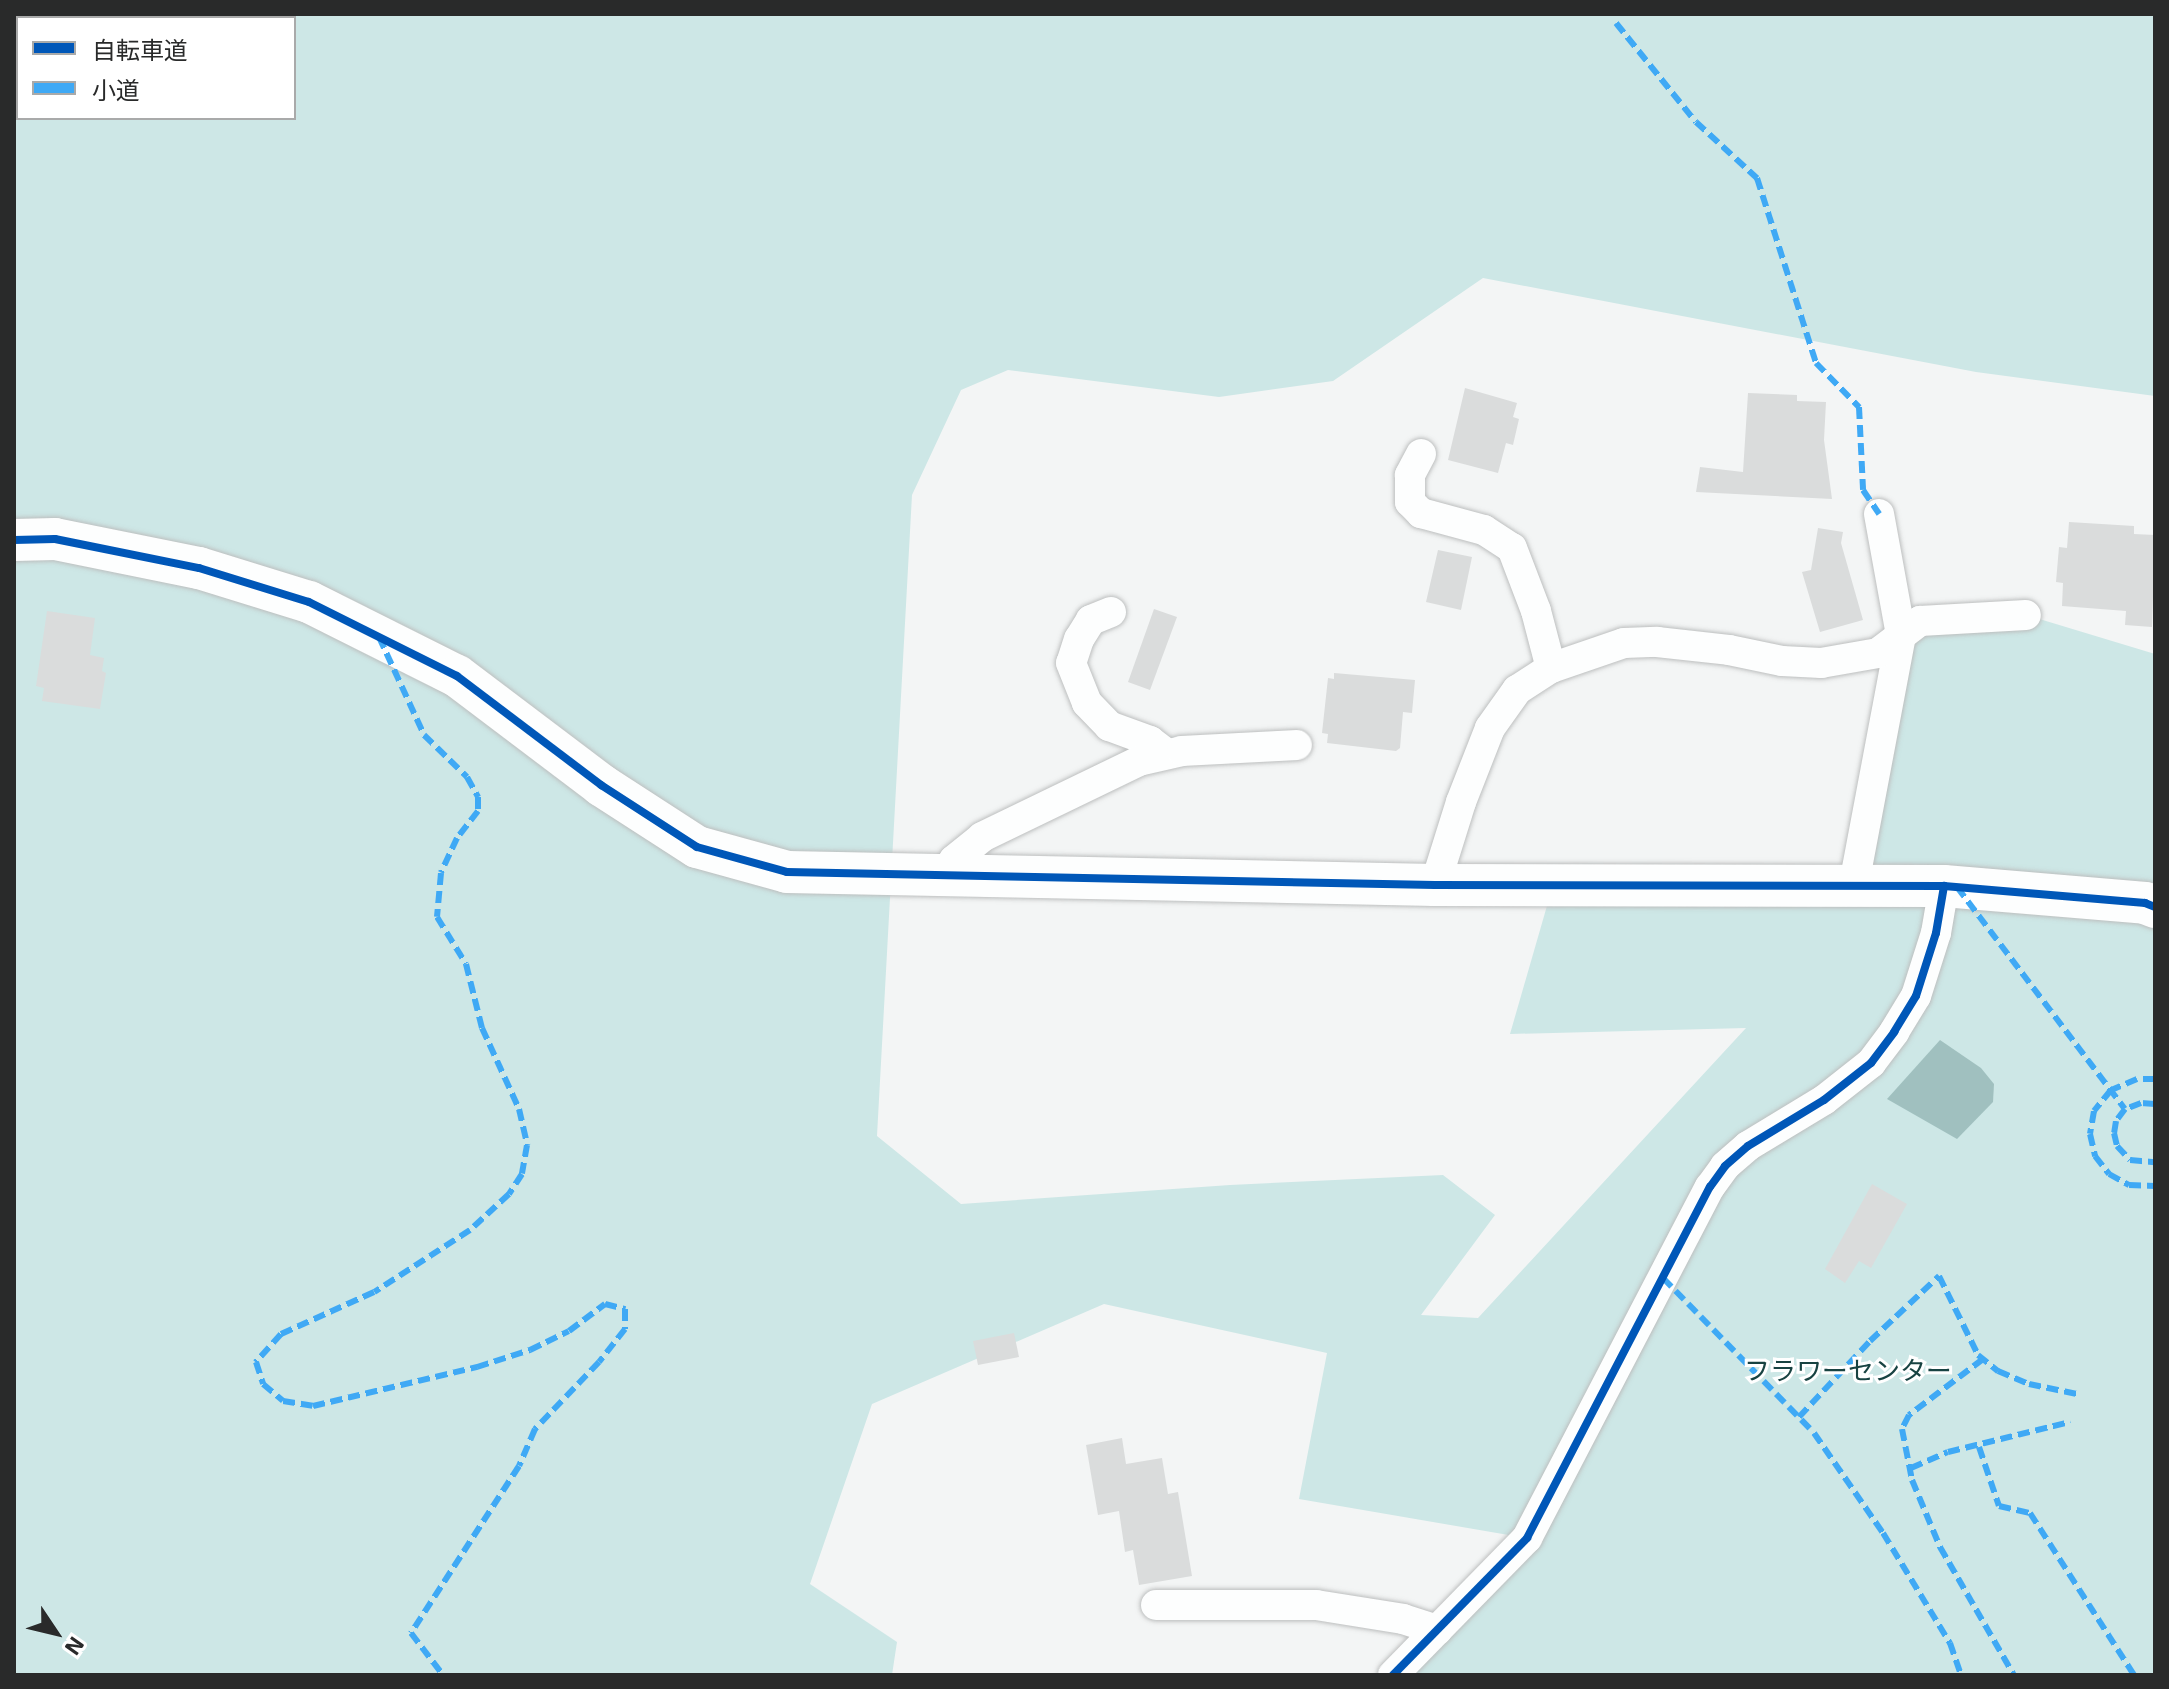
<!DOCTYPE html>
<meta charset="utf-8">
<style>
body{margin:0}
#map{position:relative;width:2169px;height:1689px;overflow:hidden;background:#f3f5f5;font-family:"Exo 2","Noto Sans JP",sans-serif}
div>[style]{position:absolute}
.green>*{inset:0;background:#cde7e6}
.water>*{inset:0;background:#a0c0bf}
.building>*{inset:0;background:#dadcdc}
.roads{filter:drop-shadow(0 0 2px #bdbfbf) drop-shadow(0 0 2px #bdbfbf)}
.street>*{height:30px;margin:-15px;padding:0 15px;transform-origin:15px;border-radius:15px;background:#fdfefe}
.secondary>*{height:42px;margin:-21px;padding:0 21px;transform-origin:21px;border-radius:21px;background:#fdfefe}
.quiet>*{height:6px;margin-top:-3px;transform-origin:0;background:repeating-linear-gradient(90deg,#3fa9f5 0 12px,transparent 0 18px)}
.cycleway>*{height:8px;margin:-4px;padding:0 4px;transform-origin:4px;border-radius:4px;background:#0057b8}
span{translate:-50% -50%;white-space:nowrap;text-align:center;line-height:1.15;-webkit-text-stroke:6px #fff;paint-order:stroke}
.park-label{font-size:26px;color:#184342}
.frame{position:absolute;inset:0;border:16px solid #292a2a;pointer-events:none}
.legend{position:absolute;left:16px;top:16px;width:280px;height:104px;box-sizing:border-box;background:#fff;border:2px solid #a9aaaa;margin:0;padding:10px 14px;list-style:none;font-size:24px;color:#292a2a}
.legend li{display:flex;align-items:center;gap:16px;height:40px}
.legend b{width:40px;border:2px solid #a9aaaa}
.north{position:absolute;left:16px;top:1593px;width:80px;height:80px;-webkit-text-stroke:6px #fff;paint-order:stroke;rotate:125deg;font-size:22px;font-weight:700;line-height:32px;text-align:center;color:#292a2a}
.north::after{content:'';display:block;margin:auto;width:28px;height:36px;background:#292a2a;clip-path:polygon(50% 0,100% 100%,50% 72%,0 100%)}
</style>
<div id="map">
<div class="green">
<div style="clip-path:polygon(evenodd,14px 14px,2155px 14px,2155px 396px,1976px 372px,1483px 278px,1333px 381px,1219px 397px,1008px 370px,961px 390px,912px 495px,877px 1136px,961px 1204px,1230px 1185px,1443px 1175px,1495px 1215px,1421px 1315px,1478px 1318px,1746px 1028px,1510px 1034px,1553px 885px,1854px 884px,1901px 635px,2026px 615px,2155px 654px,2155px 1675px,1393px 1675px,1526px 1538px,1299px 1499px,1327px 1353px,1104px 1304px,872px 1404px,810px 1584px,897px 1642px,892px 1675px,14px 1675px,14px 14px,18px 18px,294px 18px,294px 118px,18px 118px,18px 18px)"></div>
</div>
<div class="water">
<div style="clip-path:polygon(1940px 1040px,1981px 1068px,1994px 1084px,1993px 1102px,1957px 1139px,1887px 1099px)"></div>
</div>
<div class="building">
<div style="clip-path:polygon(1465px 388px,1517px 403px,1513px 417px,1519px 419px,1513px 445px,1506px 443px,1498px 473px,1448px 460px)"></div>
<div style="clip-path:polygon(1748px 393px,1797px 395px,1797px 401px,1826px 402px,1824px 440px,1832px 499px,1696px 492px,1700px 467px,1743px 472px)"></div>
<div style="clip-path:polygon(2069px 522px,2134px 526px,2134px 534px,2155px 535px,2152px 627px,2125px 625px,2126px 611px,2062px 606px,2063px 583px,2056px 582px,2059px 547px,2067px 548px)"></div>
<div style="clip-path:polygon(1818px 528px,1843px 532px,1841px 543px,1863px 620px,1820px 632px,1802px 572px,1811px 570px)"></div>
<div style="clip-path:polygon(1438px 550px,1472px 557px,1461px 610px,1426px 602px)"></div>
<div style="clip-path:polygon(1154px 609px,1177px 617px,1150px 690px,1128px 682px)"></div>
<div style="clip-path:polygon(47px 611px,95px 618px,90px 655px,104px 658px,102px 671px,106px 673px,100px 709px,42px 701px,44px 688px,36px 686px)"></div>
<div style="clip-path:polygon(1334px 673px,1415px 680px,1412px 713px,1403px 712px,1400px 748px,1396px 751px,1327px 743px,1328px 734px,1322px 733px,1328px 678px,1334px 679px)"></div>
<div style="clip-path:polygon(1872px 1184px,1907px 1204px,1871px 1268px,1859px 1261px,1845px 1283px,1825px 1269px)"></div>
<div style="clip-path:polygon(1014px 1333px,1019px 1357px,978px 1365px,973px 1341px)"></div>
<div style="clip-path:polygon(1122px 1438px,1126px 1464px,1162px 1458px,1168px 1494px,1178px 1492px,1192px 1576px,1139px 1585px,1133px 1550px,1125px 1552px,1119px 1511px,1098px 1515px,1086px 1445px)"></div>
</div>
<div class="roads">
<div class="street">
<div style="left:1421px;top:454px;width:24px;rotate:118deg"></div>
<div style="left:1410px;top:475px;width:27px;rotate:90deg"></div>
<div style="left:1410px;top:502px;width:16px;rotate:45deg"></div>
<div style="left:1421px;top:513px;width:65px;rotate:15.1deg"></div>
<div style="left:1484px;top:530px;width:33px;rotate:33deg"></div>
<div style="left:1512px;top:548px;width:67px;rotate:69.1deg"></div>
<div style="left:1536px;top:611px;width:59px;rotate:75.3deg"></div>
<div style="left:1111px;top:612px;width:22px;rotate:158deg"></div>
<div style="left:1091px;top:620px;width:22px;rotate:122deg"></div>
<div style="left:1079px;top:639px;width:25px;rotate:108deg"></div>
<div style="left:1071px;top:663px;width:43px;rotate:68.2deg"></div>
<div style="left:1087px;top:703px;width:32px;rotate:46deg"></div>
<div style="left:1109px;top:726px;width:44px;rotate:20.1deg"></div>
<div style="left:1150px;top:741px;width:21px;rotate:37deg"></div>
<div style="left:946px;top:875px;width:17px;rotate:-62deg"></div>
<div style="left:954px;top:860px;width:36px;rotate:-39deg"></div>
<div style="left:982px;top:837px;width:174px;rotate:-25.8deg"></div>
<div style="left:1139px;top:761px;width:44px;rotate:-13.1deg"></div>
<div style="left:1182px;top:751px;width:115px;rotate:-3deg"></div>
<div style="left:1854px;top:884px;width:253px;rotate:-79.3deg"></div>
<div style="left:1901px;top:635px;width:123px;rotate:-100.3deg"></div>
<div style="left:1435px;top:885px;width:87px;rotate:-72.6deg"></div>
<div style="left:1461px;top:802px;width:79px;rotate:-68.6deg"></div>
<div style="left:1490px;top:728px;width:47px;rotate:-54.6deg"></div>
<div style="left:1517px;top:690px;width:40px;rotate:-32.9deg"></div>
<div style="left:1551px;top:668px;width:77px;rotate:-18.9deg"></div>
<div style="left:1624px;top:643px;width:33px;rotate:-2deg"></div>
<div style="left:1657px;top:642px;width:72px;rotate:6.3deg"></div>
<div style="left:1729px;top:650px;width:54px;rotate:11.7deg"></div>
<div style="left:1782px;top:661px;width:39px;rotate:3deg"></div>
<div style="left:1821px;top:663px;width:58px;rotate:-10deg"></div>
<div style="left:1878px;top:653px;width:53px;rotate:-37.3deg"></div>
<div style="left:1920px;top:621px;width:106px;rotate:-3.2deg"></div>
<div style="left:1156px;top:1605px;width:160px"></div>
<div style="left:1316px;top:1605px;width:88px;rotate:9.1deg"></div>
<div style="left:1403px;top:1619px;width:36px;rotate:18deg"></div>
<div style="left:1393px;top:1675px;width:192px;rotate:-45.6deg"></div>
<div style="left:1527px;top:1538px;width:396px;rotate:-62.5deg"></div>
<div style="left:1710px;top:1187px;width:26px;rotate:-54deg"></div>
<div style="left:1725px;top:1166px;width:30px;rotate:-41deg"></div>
<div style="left:1748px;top:1146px;width:89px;rotate:-31.2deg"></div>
<div style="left:1824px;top:1100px;width:60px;rotate:-38.2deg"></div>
<div style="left:1871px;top:1063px;width:39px;rotate:-53deg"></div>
<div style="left:1894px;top:1032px;width:42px;rotate:-58.6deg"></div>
<div style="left:1916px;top:996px;width:66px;rotate:-72.4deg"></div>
<div style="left:1936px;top:933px;width:48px;rotate:-80.3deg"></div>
</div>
<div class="secondary">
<div style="left:14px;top:540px;width:41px;rotate:-1.4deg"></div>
<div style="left:55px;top:539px;width:147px;rotate:11.4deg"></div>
<div style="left:199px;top:568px;width:115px;rotate:17.2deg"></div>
<div style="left:309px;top:602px;width:165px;rotate:26.6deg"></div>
<div style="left:457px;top:676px;width:181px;rotate:37.1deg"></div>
<div style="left:601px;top:785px;width:114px;rotate:32.9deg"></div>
<div style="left:697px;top:847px;width:93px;rotate:15.5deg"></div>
<div style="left:787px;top:872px;width:648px;rotate:1.15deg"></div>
<div style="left:1435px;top:885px;width:509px;rotate:0.11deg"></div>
<div style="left:1944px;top:886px;width:202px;rotate:4.8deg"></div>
<div style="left:2145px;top:903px;width:11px;rotate:22deg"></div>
</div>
</div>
<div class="quiet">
<div style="left:1616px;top:23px;width:127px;rotate:51.1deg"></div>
<div style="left:1696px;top:122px;width:83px;rotate:42.6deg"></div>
<div style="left:1757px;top:178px;width:194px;rotate:72.3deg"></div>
<div style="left:1816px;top:363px;width:62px;rotate:45.7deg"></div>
<div style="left:1859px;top:407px;width:83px;rotate:87.2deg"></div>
<div style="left:1863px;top:490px;width:29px;rotate:56deg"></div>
<div style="left:379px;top:637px;width:108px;rotate:65.3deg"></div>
<div style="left:424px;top:735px;width:60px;rotate:44.3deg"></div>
<div style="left:467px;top:777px;width:23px;rotate:61deg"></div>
<div style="left:478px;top:797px;width:14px;rotate:90deg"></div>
<div style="left:478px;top:811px;width:34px;rotate:128deg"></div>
<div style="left:457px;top:838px;width:38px;rotate:115deg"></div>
<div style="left:441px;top:873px;width:44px;rotate:95.2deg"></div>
<div style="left:437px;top:917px;width:55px;rotate:58.3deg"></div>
<div style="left:466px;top:964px;width:66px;rotate:76deg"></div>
<div style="left:482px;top:1028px;width:89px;rotate:65.4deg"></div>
<div style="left:519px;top:1109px;width:37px;rotate:77deg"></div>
<div style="left:527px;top:1145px;width:29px;rotate:100deg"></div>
<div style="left:522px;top:1174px;width:24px;rotate:123deg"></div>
<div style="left:509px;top:1194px;width:53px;rotate:137.3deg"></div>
<div style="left:470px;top:1230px;width:114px;rotate:147.1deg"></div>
<div style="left:374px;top:1292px;width:102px;rotate:155.7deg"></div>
<div style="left:281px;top:1334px;width:38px;rotate:132deg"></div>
<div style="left:256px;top:1362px;width:23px;rotate:72deg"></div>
<div style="left:263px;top:1384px;width:26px;rotate:40deg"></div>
<div style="left:283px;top:1401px;width:30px;rotate:9deg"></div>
<div style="left:313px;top:1406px;width:169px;rotate:-13.4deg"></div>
<div style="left:477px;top:1367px;width:56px;rotate:-17.8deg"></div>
<div style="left:530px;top:1350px;width:43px;rotate:-26deg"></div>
<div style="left:569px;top:1331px;width:45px;rotate:-36.9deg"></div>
<div style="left:605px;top:1304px;width:21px;rotate:14deg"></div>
<div style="left:625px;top:1309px;width:20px;rotate:90deg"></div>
<div style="left:625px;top:1329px;width:42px;rotate:128.2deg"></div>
<div style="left:599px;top:1362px;width:93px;rotate:133.7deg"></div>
<div style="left:535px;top:1429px;width:40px;rotate:113.4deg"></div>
<div style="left:519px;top:1466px;width:199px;rotate:122.9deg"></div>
<div style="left:411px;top:1633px;width:53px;rotate:52.7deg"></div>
<div style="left:1957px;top:887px;width:278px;rotate:52.9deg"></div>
<div style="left:2155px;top:1079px;width:18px;rotate:180deg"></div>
<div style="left:2137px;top:1079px;width:28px;rotate:157deg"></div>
<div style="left:2111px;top:1090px;width:27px;rotate:129deg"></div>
<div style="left:2094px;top:1111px;width:23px;rotate:100deg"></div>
<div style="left:2090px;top:1134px;width:23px;rotate:77deg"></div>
<div style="left:2095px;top:1156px;width:23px;rotate:52deg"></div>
<div style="left:2109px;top:1174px;width:23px;rotate:29deg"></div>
<div style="left:2129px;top:1185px;width:26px;rotate:2deg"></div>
<div style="left:2155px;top:1104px;width:14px;rotate:-176deg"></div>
<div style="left:2141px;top:1103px;width:17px;rotate:159deg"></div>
<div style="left:2125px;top:1109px;width:15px;rotate:127deg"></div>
<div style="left:2116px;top:1121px;width:12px;rotate:99deg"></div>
<div style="left:2114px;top:1133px;width:13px;rotate:77deg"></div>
<div style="left:2117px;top:1146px;width:19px;rotate:47deg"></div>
<div style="left:2130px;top:1160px;width:25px;rotate:5deg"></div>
<div style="left:1663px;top:1278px;width:216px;rotate:45.7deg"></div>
<div style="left:1814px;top:1433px;width:121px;rotate:55.4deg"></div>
<div style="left:1883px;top:1533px;width:129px;rotate:58.7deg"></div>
<div style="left:1950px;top:1643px;width:34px;rotate:71deg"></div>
<div style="left:1983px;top:1359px;width:93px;rotate:142.9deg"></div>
<div style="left:1909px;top:1415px;width:16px;rotate:117deg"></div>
<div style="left:1902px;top:1429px;width:52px;rotate:78.9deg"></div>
<div style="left:1912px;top:1480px;width:73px;rotate:67.3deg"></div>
<div style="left:1940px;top:1547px;width:148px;rotate:60deg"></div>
<div style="left:1799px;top:1417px;width:104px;rotate:-46.9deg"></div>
<div style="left:1870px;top:1341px;width:95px;rotate:-43.3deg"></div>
<div style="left:1939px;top:1276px;width:88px;rotate:63.7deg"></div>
<div style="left:1978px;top:1355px;width:26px;rotate:39deg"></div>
<div style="left:1998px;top:1371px;width:34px;rotate:23deg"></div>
<div style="left:2029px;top:1384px;width:49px;rotate:11.8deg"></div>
<div style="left:1979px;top:1447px;width:62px;rotate:71.3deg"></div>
<div style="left:1999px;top:1506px;width:32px;rotate:13deg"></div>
<div style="left:2030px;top:1513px;width:193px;rotate:57.3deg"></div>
<div style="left:1911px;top:1468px;width:40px;rotate:-23.4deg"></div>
<div style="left:1948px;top:1452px;width:126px;rotate:-13.8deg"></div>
</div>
<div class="cycleway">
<div style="left:14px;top:540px;width:41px;rotate:-1.4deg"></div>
<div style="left:55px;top:539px;width:147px;rotate:11.4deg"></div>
<div style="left:199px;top:568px;width:115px;rotate:17.2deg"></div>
<div style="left:309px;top:602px;width:165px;rotate:26.6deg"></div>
<div style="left:457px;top:676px;width:181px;rotate:37.1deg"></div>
<div style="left:601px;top:785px;width:114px;rotate:32.9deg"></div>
<div style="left:697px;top:847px;width:93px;rotate:15.5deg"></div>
<div style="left:787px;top:872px;width:648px;rotate:1.15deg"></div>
<div style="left:1435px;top:885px;width:509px;rotate:0.11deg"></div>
<div style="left:1944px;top:886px;width:202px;rotate:4.8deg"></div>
<div style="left:2145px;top:903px;width:11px;rotate:22deg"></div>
<div style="left:1393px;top:1675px;width:192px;rotate:-45.6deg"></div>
<div style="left:1527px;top:1538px;width:396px;rotate:-62.5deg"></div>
<div style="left:1710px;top:1187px;width:26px;rotate:-54deg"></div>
<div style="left:1725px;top:1166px;width:30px;rotate:-41deg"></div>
<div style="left:1748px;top:1146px;width:89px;rotate:-31.2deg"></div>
<div style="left:1824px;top:1100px;width:60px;rotate:-38.2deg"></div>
<div style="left:1871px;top:1063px;width:39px;rotate:-53deg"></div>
<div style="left:1894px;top:1032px;width:42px;rotate:-58.6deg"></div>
<div style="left:1916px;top:996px;width:66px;rotate:-72.4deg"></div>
<div style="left:1936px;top:933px;width:48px;rotate:-80.3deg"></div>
</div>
<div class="park-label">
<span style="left:1848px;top:1370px">フラワーセンター</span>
</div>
<div class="frame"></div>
<ul class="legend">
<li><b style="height:10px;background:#0057b8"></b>自転車道</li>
<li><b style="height:10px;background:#3fa9f5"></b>小道</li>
</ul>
<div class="north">N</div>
</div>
